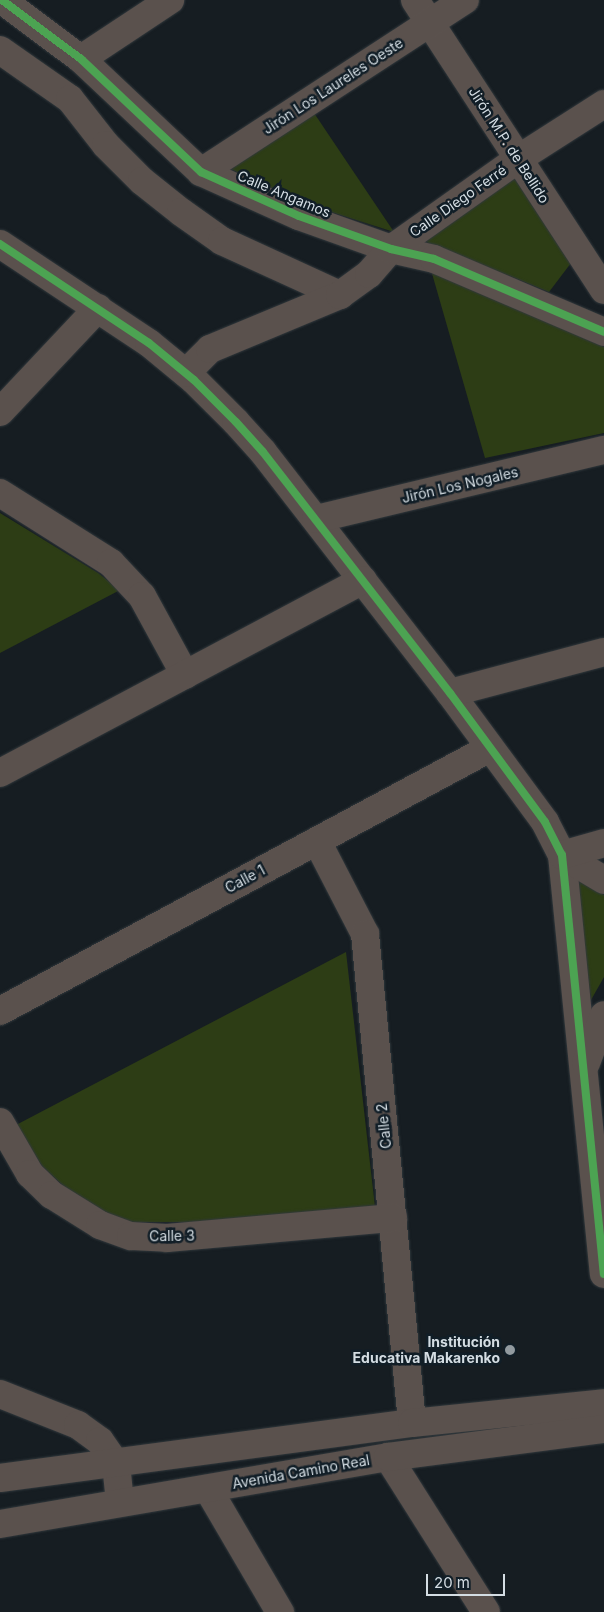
<!DOCTYPE html>
<meta charset="utf-8">
<style>
body{margin:0}
#map{position:relative;width:604px;height:1612px;overflow:hidden;background:#161d22;font-family:Inter,sans-serif}
div>[style]{position:absolute}
.green>*{inset:0;background:#2d3d15}
.roads{filter:drop-shadow(0 0 1px #31383c) drop-shadow(0 0 1px #31383c)}
.minor>*{height:28px;margin:-14px;padding:0 14px;transform-origin:14px;border-radius:14px;background:#5a514d}
.tertiary>*{height:28px;margin:-14px;padding:0 14px;transform-origin:14px;border-radius:14px;background:#5a514d}
.cycleway>*{height:8px;margin:-4px;padding:0 4px;transform-origin:4px;border-radius:4px;background:#4ca352}
.dots>*{width:14px;height:14px;translate:-50% -50%;box-sizing:border-box;border:2px solid #111e27;border-radius:50%}
span{translate:-50% -50%;white-space:nowrap;text-align:center;line-height:1.15;-webkit-text-stroke:5px #111e27;paint-order:stroke}
.street-label{font-size:14px;color:#d4dde3}
.poi-label{font-size:14px;color:#d4dde3;font-weight:700}
.right{translate:-100% -50%;text-align:right}
.scale{position:absolute;left:426px;top:1574px;width:79px;height:22px;box-sizing:border-box;border:2px solid #d4dde3;border-top:0;padding-left:6px;font-size:15px;line-height:18px;white-space:nowrap;color:#d4dde3;-webkit-text-stroke:4px #111e27;paint-order:stroke}
</style>
<div id="map">
<div class="green">
<div style="clip-path:polygon(312px 110px,394px 232px,284px 197px,231px 169px)"></div>
<div style="clip-path:polygon(513px 176px,571px 263px,549px 292px,421px 240px)"></div>
<div style="clip-path:polygon(431px 270px,604px 347px,604px 433px,485px 458px)"></div>
<div style="clip-path:polygon(0 513px,98px 573px,120px 590px,0 653px)"></div>
<div style="clip-path:polygon(576px 876px,604px 895px,604px 977px,591px 1000px)"></div>
<div style="clip-path:polygon(346px 952px,375px 1207px,216px 1222px,129px 1222px,96px 1209px,70px 1192px,42px 1166px,16px 1125px)"></div>
</div>
<div class="roads">
<div class="minor">
<div style="left:2px;top:0;width:99px;rotate:36.8deg"></div>
<div style="left:81px;top:59px;width:165px;rotate:43.3deg"></div>
<div style="left:201px;top:172px;width:107px;rotate:24.2deg"></div>
<div style="left:299px;top:216px;width:98px;rotate:19.7deg"></div>
<div style="left:391px;top:249px;width:44px;rotate:13.1deg"></div>
<div style="left:434px;top:259px;width:185px;rotate:23.2deg"></div>
<div style="left:415px;top:0;width:346px;rotate:56.9deg"></div>
<div style="left:0;top:50px;width:85px;rotate:35deg"></div>
<div style="left:70px;top:99px;width:58px;rotate:52deg"></div>
<div style="left:106px;top:145px;width:51px;rotate:45deg"></div>
<div style="left:142px;top:181px;width:50px;rotate:38.5deg"></div>
<div style="left:181px;top:212px;width:50px;rotate:35.3deg"></div>
<div style="left:222px;top:241px;width:130px;rotate:24.6deg"></div>
<div style="left:81px;top:59px;width:107px;rotate:-33.5deg"></div>
<div style="left:201px;top:172px;width:315px;rotate:-33.1deg"></div>
<div style="left:0;top:244px;width:179px;rotate:33.6deg"></div>
<div style="left:149px;top:343px;width:58px;rotate:39.4deg"></div>
<div style="left:194px;top:380px;width:59px;rotate:45deg"></div>
<div style="left:236px;top:422px;width:40px;rotate:48deg"></div>
<div style="left:263px;top:452px;width:305px;rotate:52.2deg"></div>
<div style="left:450px;top:693px;width:160px;rotate:53.6deg"></div>
<div style="left:545px;top:822px;width:37px;rotate:63deg"></div>
<div style="left:562px;top:855px;width:421px;rotate:84.3deg"></div>
<div style="left:186px;top:373px;width:34px;rotate:-45deg"></div>
<div style="left:210px;top:349px;width:141px;rotate:-22.6deg"></div>
<div style="left:340px;top:295px;width:36px;rotate:-36deg"></div>
<div style="left:369px;top:274px;width:33px;rotate:-49deg"></div>
<div style="left:391px;top:249px;width:156px;rotate:-35.3deg"></div>
<div style="left:518px;top:159px;width:102px;rotate:-32.6deg"></div>
<div style="left:0;top:412px;width:143px;rotate:-46.7deg"></div>
<div style="left:0;top:493px;width:131px;rotate:32.2deg"></div>
<div style="left:111px;top:563px;width:45px;rotate:46.8deg"></div>
<div style="left:142px;top:596px;width:90px;rotate:61.4deg"></div>
<div style="left:316px;top:519px;width:296px;rotate:-13.5deg"></div>
<div style="left:450px;top:693px;width:159px;rotate:-14.9deg"></div>
<div style="left:0;top:773px;width:411px;rotate:-28deg"></div>
<div style="left:317px;top:841px;width:105px;rotate:62.7deg"></div>
<div style="left:365px;top:934px;width:491px;rotate:84.5deg"></div>
<div style="left:562px;top:855px;width:49px;rotate:30.8deg"></div>
<div style="left:562px;top:855px;width:44px;rotate:-15.9deg"></div>
<div style="left:0;top:1011px;width:556px;rotate:-28.22deg"></div>
<div style="left:586px;top:1063px;width:51px;rotate:-69.4deg"></div>
<div style="left:0;top:1122px;width:60px;rotate:60deg"></div>
<div style="left:30px;top:1174px;width:30px;rotate:44deg"></div>
<div style="left:52px;top:1195px;width:57px;rotate:32deg"></div>
<div style="left:100px;top:1225px;width:33px;rotate:20deg"></div>
<div style="left:131px;top:1236px;width:36px;rotate:3deg"></div>
<div style="left:167px;top:1238px;width:227px;rotate:-5.1deg"></div>
<div style="left:0;top:1394px;width:84px;rotate:21.7deg"></div>
<div style="left:78px;top:1425px;width:27px;rotate:36deg"></div>
<div style="left:100px;top:1441px;width:28px;rotate:55deg"></div>
<div style="left:116px;top:1464px;width:39px;rotate:84deg"></div>
<div style="left:388px;top:1457px;width:183px;rotate:57.7deg"></div>
<div style="left:208px;top:1489px;width:143px;rotate:59.7deg"></div>
</div>
<div class="tertiary">
<div style="left:0;top:1478px;width:416px;rotate:-7.6deg"></div>
<div style="left:412px;top:1423px;width:193px;rotate:-5.9deg"></div>
<div style="left:0;top:1524px;width:394px;rotate:-9.8deg"></div>
<div style="left:388px;top:1457px;width:218px;rotate:-7.4deg"></div>
</div>
</div>
<div class="cycleway">
<div style="left:2px;top:0;width:99px;rotate:36.8deg"></div>
<div style="left:81px;top:59px;width:165px;rotate:43.3deg"></div>
<div style="left:201px;top:172px;width:107px;rotate:24.2deg"></div>
<div style="left:299px;top:216px;width:98px;rotate:19.7deg"></div>
<div style="left:391px;top:249px;width:44px;rotate:13.1deg"></div>
<div style="left:434px;top:259px;width:185px;rotate:23.2deg"></div>
<div style="left:0;top:244px;width:179px;rotate:33.6deg"></div>
<div style="left:149px;top:343px;width:58px;rotate:39.4deg"></div>
<div style="left:194px;top:380px;width:59px;rotate:45deg"></div>
<div style="left:236px;top:422px;width:40px;rotate:48deg"></div>
<div style="left:263px;top:452px;width:305px;rotate:52.2deg"></div>
<div style="left:450px;top:693px;width:160px;rotate:53.6deg"></div>
<div style="left:545px;top:822px;width:37px;rotate:63deg"></div>
<div style="left:562px;top:855px;width:421px;rotate:84.3deg"></div>
</div>
<div class="dots">
<div style="left:510px;top:1350px;background:#929a9f"></div>
</div>
<div class="street-label">
<span style="left:333px;top:86px;rotate:-33deg">Jirón Los Laureles Oeste</span>
<span style="left:509px;top:145px;rotate:57deg">Jirón M.P. de Bellido</span>
<span style="left:284px;top:194px;rotate:23deg">Calle Angamos</span>
<span style="left:458px;top:201px;rotate:-35deg">Calle Diego Ferré</span>
<span style="left:460px;top:485px;rotate:-13deg">Jirón Los Nogales</span>
<span style="left:245px;top:879px;rotate:-28deg">Calle 1</span>
<span style="left:384px;top:1126px;rotate:-96deg">Calle 2</span>
<span style="left:172px;top:1236px;rotate:-1deg">Calle 3</span>
<span style="left:301px;top:1472px;rotate:-10deg">Avenida Camino Real</span>
</div>
<div class="poi-label">
<span class="right" style="left:500px;top:1350px">Institución<br>Educativa Makarenko</span>
</div>
<div class="scale">20 m</div>
</div>
